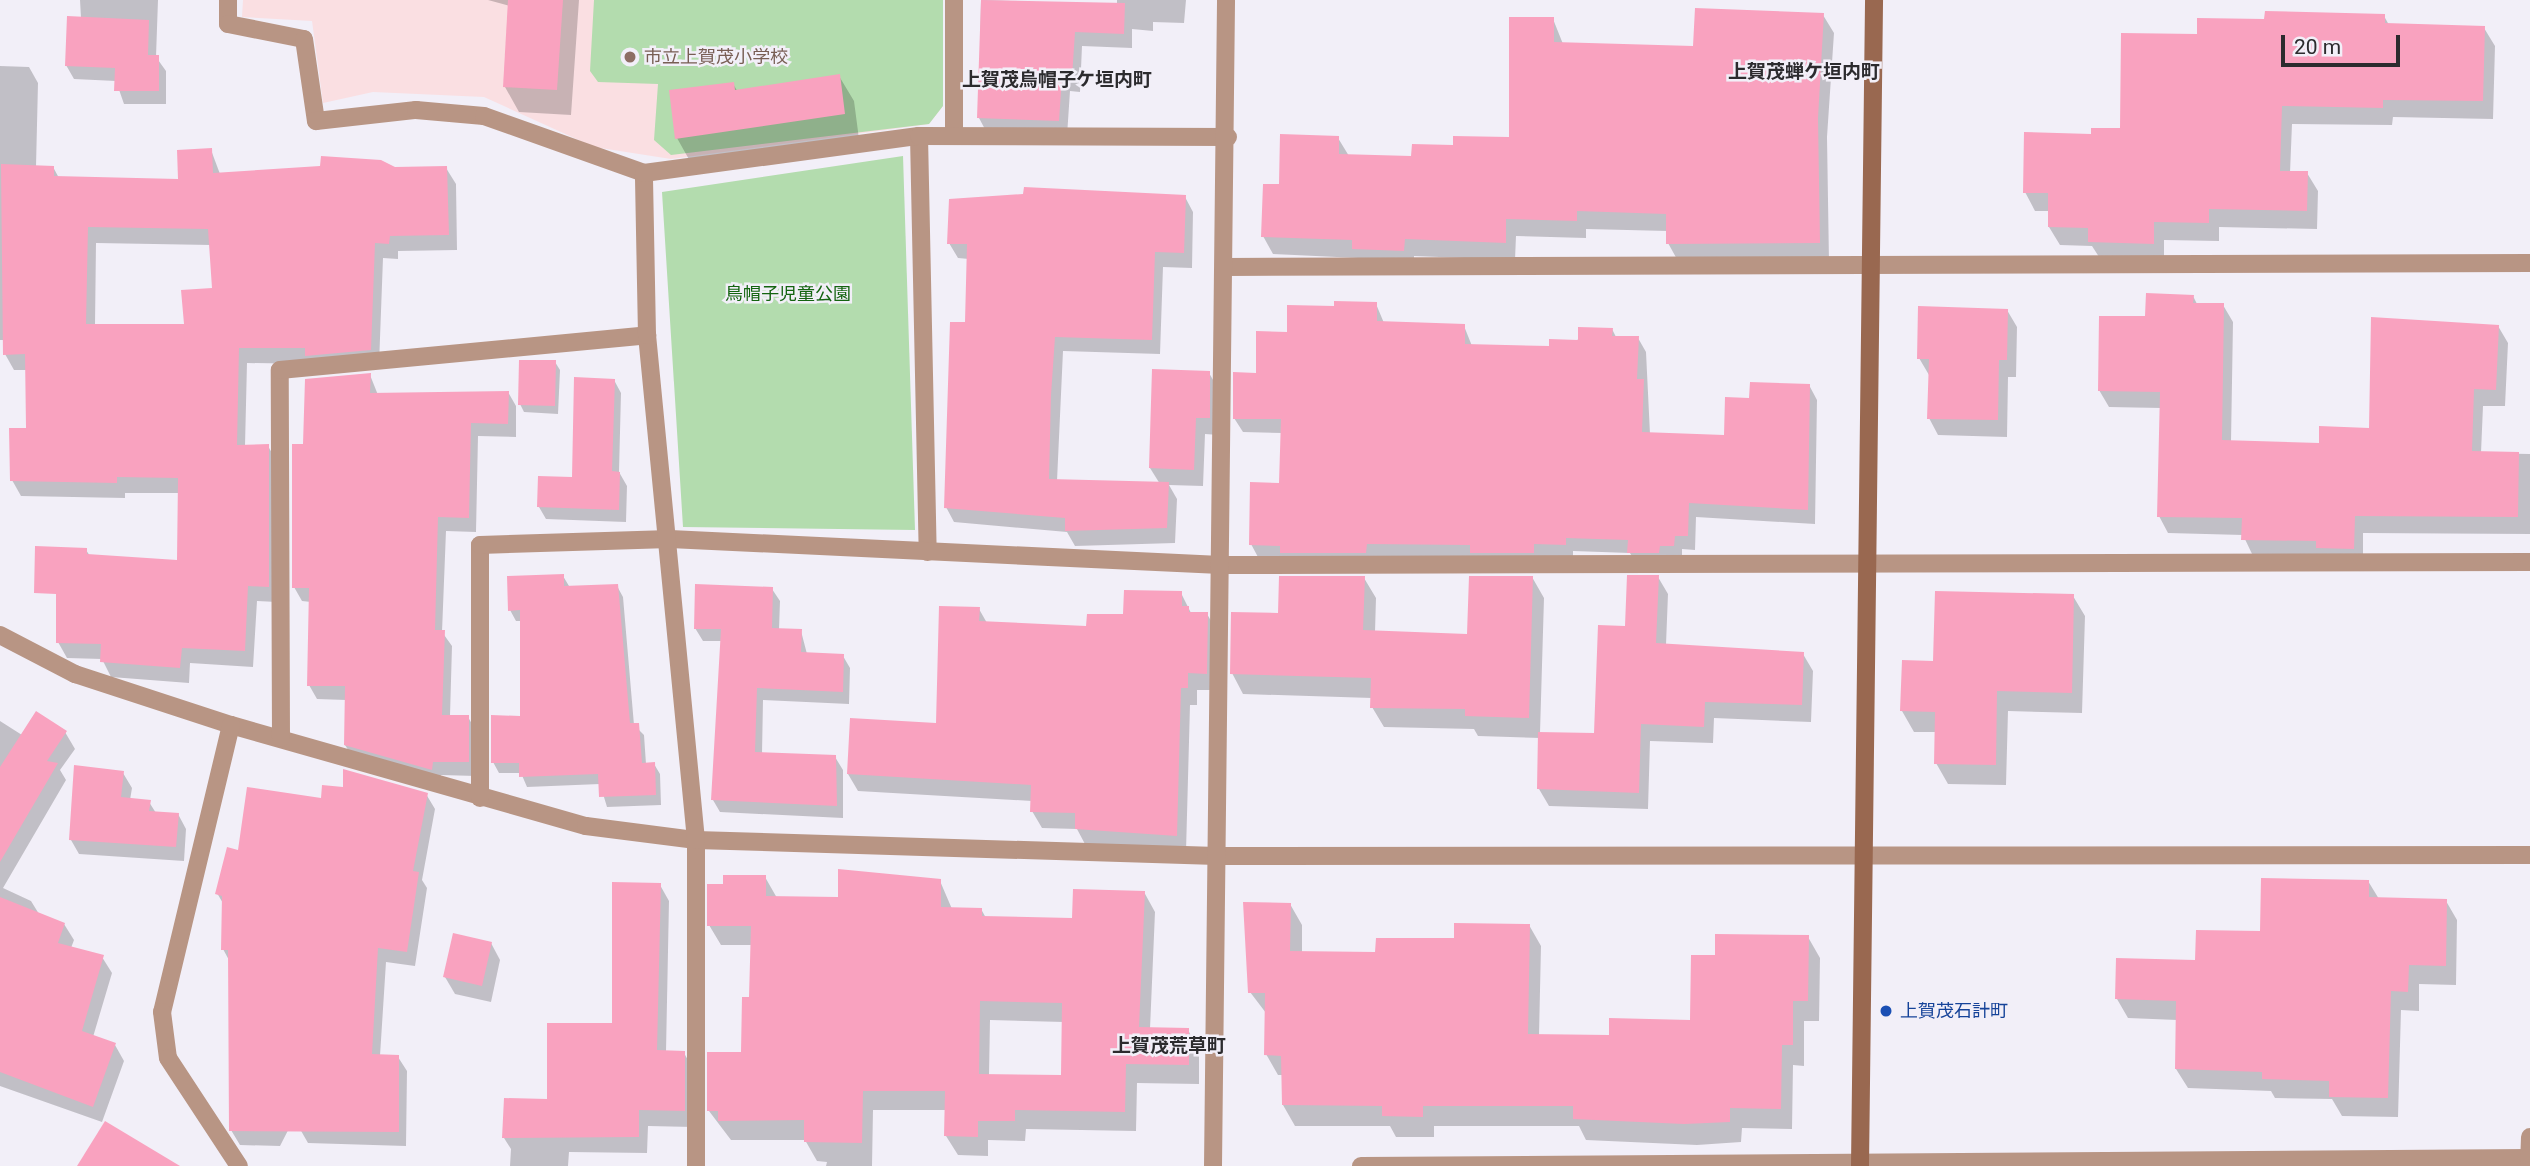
<!DOCTYPE html>
<meta charset="utf-8">
<style>
body{margin:0}
#map{position:relative;width:2530px;height:1166px;overflow:hidden;background:#f2eff8;font-family:Roboto,"Noto Sans JP",sans-serif}
div>[style]{position:absolute}
.education>*{inset:0;background:#fadfe2}
.green>*{inset:0;background:#b3dcae}
.shadow>*{inset:0;background:#0003}
.building>*{inset:0;background:#f9a2bf}
.lane>*{height:18px;margin:-9px;padding:0 9px;transform-origin:9px;border-radius:9px;background:#b89584}
.street>*{height:18px;margin:-9px;padding:0 9px;transform-origin:9px;border-radius:9px;background:#b89584}
.secondary>*{height:18px;margin:-9px;padding:0 9px;transform-origin:9px;border-radius:9px;background:#996850}
.dots>*{width:19px;height:19px;translate:-50% -50%;box-sizing:border-box;border:4px solid #f2eff8;border-radius:50%}
span{translate:-50% -50%;white-space:nowrap;text-align:center;line-height:1.15;-webkit-text-stroke:5px #f2eff8;paint-order:stroke}
.education-label{font-size:18px;color:#785e54}
.left{translate:0 -50%;text-align:left}
.park-label{font-size:18px;color:#146410}
.transit-label{font-size:18px;color:#164399}
.neighbourhood-label{font-size:19px;color:#2c2b2e;font-weight:700}
.scale{position:absolute;left:2281px;top:35px;width:119px;height:32px;box-sizing:border-box;border:4px solid #2c2b2e;border-top:0;padding-left:9px;font-size:21px;line-height:24px;white-space:nowrap;color:#2c2b2e;-webkit-text-stroke:5px #f2eff8;paint-order:stroke}
</style>
<div id="map">
<div class="education">
<div style="clip-path:polygon(243px 0,943px 0,943px 106px,929px 124px,671px 159px,594px 147px,484px 97px,373px 92px,323px 103px,312px 21px,242px 17px)"></div>
</div>
<div class="green">
<div style="clip-path:polygon(594px 0,943px 0,943px 106px,929px 124px,671px 155px,654px 140px,658px 84px,598px 82px,590px 71px)"></div>
<div style="clip-path:polygon(903px 156px,915px 530px,683px 527px,662px 192px)"></div>
</div>
<div class="shadow">
<div style="clip-path:polygon(80px 0,158px 0,156px 57px,166px 71px,166px 104px,124px 104px,116px 81px,74px 79px,66px 65px,81px 18px)"></div>
<div style="clip-path:polygon(488px 0,579px 0,571px 115px,519px 112px,505px 87px,510px 6px)"></div>
<div style="clip-path:polygon(981px 0,1117px 5px,1117px 0,1186px 0,1184px 23px,1153px 22px,1153px 31px,1132px 29px,1132px 48px,1082px 46px,1080px 92px,1070px 91px,1067px 136px,987px 133px,979px 118px)"></div>
<div style="clip-path:polygon(1823px 15px,1834px 33px,1827px 137px,1829px 261px,1678px 261px,1668px 243px,1668px 231px,1586px 229px,1586px 238px,1516px 236px,1515px 260px,1414px 256px,1414px 269px,1364px 267px,1358px 258px,1273px 254px,1263px 236px,1281px 186px,1338px 138px,1349px 156px,1413px 158px,1511px 139px,1553px 19px,1563px 44px,1695px 48px)"></div>
<div style="clip-path:polygon(2384px 16px,2389px 25px,2484px 28px,2495px 46px,2493px 119px,2393px 117px,2392px 125px,2292px 124px,2290px 173px,2307px 173px,2318px 191px,2317px 229px,2219px 227px,2219px 241px,2164px 240px,2164px 261px,2101px 260px,2092px 246px,2060px 245px,2049px 227px,2050px 211px,2035px 211px,2025px 192px,2092px 135px,2121px 130px,2199px 36px,2266px 21px)"></div>
<div style="clip-path:polygon(evenodd,0 66px,29px 67px,38px 83px,36px 167px,53px 167px,59px 178px,180px 180px,211px 150px,220px 174px,446px 168px,456px 184px,457px 250px,398px 251px,398px 259px,383px 258px,379px 365px,247px 363px,245px 446px,268px 446px,277px 462px,277px 602px,257px 601px,253px 667px,190px 663px,189px 683px,111px 677px,102px 659px,67px 658px,58px 642px,86px 550px,90px 556px,178px 562px,179px 493px,125px 493px,125px 498px,21px 496px,12px 480px,27px 430px,27px 370px,14px 370px,5px 354px,5px 340px,0 340px,0 66px,96px 243px,211px 245px,214px 290px,186px 326px,95px 326px,96px 243px)"></div>
<div style="clip-path:polygon(839px 76px,854px 101px,859px 139px,691px 163px,677px 138px,733px 84px,738px 92px)"></div>
<div style="clip-path:polygon(1185px 197px,1193px 212px,1192px 268px,1163px 267px,1160px 354px,1063px 351px,1057px 481px,1160px 484px,1150px 468px,1209px 373px,1219px 390px,1219px 435px,1205px 434px,1203px 486px,1169px 485px,1177px 499px,1175px 543px,1075px 546px,1067px 532px,954px 522px,946px 507px,967px 324px,969px 259px,958px 258px,949px 243px)"></div>
<div style="clip-path:polygon(2193px 296px,2197px 304px,2223px 305px,2233px 322px,2231px 442px,2320px 445px,2370px 430px,2498px 326px,2508px 343px,2505px 406px,2483px 406px,2481px 453px,2530px 454px,2530px 534px,2363px 533px,2363px 565px,2253px 556px,2243px 535px,2168px 533px,2159px 516px,2161px 408px,2109px 407px,2099px 390px,2147px 318px)"></div>
<div style="clip-path:polygon(1376px 304px,1384px 323px,1464px 326px,1472px 346px,1551px 348px,1612px 329px,1616px 337px,1638px 338px,1646px 352px,1650px 434px,1726px 437px,1751px 399px,1809px 385px,1817px 400px,1815px 524px,1696px 517px,1695px 550px,1682px 549px,1682px 560px,1637px 566px,1630px 553px,1573px 551px,1573px 559px,1259px 559px,1251px 544px,1280px 485px,1282px 433px,1243px 432px,1234px 418px,1257px 374px,1288px 334px,1336px 308px)"></div>
<div style="clip-path:polygon(2007px 310px,2017px 327px,2016px 377px,2008px 377px,2007px 437px,1938px 435px,1929px 418px,1929px 375px,1919px 358px)"></div>
<div style="clip-path:polygon(555px 362px,560px 370px,558px 414px,524px 412px,520px 404px)"></div>
<div style="clip-path:polygon(370px 375px,378px 395px,508px 392px,516px 406px,516px 437px,478px 436px,476px 532px,446px 531px,442px 632px,452px 646px,450px 716px,468px 717px,476px 731px,476px 776px,441px 775px,439px 783px,354px 759px,345px 745px,346px 700px,317px 699px,309px 685px,311px 602px,302px 601px,294px 587px,305px 446px)"></div>
<div style="clip-path:polygon(614px 380px,621px 393px,619px 472px,627px 486px,626px 522px,546px 519px,539px 507px,574px 478px)"></div>
<div style="clip-path:polygon(563px 576px,569px 586px,617px 586px,623px 597px,634px 725px,644px 735px,646px 764px,654px 764px,660px 774px,661px 805px,607px 807px,600px 784px,527px 787px,521px 773px,499px 773px,493px 762px,521px 718px,522px 621px,516px 621px,510px 610px)"></div>
<div style="clip-path:polygon(1532px 577px,1544px 598px,1540px 733px,1596px 735px,1627px 628px,1658px 577px,1668px 594px,1666px 645px,1803px 654px,1813px 671px,1811px 722px,1714px 718px,1713px 743px,1650px 741px,1648px 809px,1549px 806px,1539px 789px,1540px 738px,1478px 736px,1474px 729px,1384px 727px,1372px 707px,1372px 698px,1243px 694px,1232px 673px,1280px 615px,1364px 578px,1376px 598px,1375px 632px,1469px 635px)"></div>
<div style="clip-path:polygon(772px 589px,780px 601px,779px 630px,801px 631px,807px 654px,843px 656px,850px 668px,849px 704px,763px 700px,762px 754px,835px 757px,843px 770px,843px 818px,720px 812px,713px 800px,722px 641px,703px 641px,695px 628px)"></div>
<div style="clip-path:polygon(1181px 593px,1191px 613px,1207px 614px,1217px 631px,1216px 690px,1197px 690px,1197px 705px,1190px 705px,1186px 852px,1086px 846px,1077px 829px,1042px 828px,1032px 811px,1032px 801px,858px 791px,848px 774px,938px 725px,979px 609px,987px 623px,1088px 627px)"></div>
<div style="clip-path:polygon(2073px 596px,2085px 616px,2082px 713px,2008px 711px,2006px 785px,1948px 784px,1936px 763px,1936px 732px,1914px 732px,1902px 711px,1935px 663px)"></div>
<div style="clip-path:polygon(0 721px,22px 735px,65px 732px,75px 749px,60px 770px,66px 780px,3px 888px,31px 901px,39px 914px,64px 924px,74px 940px,71px 948px,102px 957px,112px 973px,93px 1037px,115px 1045px,124px 1061px,102px 1122px,0 1086px)"></div>
<div style="clip-path:polygon(123px 773px,132px 788px,130px 800px,149px 802px,156px 813px,178px 814px,186px 829px,184px 861px,79px 854px,71px 840px)"></div>
<div style="clip-path:polygon(426px 794px,435px 809px,422px 880px,427px 888px,415px 966px,386px 962px,380px 1056px,398px 1057px,407px 1071px,406px 1146px,308px 1143px,300px 1129px,301px 1105px,280px 1146px,240px 1145px,231px 1130px,230px 962px,223px 949px,224px 905px,217px 893px,240px 852px,322px 800px)"></div>
<div style="clip-path:polygon(evenodd,765px 877px,777px 898px,840px 899px,940px 881px,952px 909px,981px 909px,986px 918px,1074px 920px,1144px 892px,1155px 912px,1150px 1029px,1188px 1030px,1199px 1050px,1199px 1084px,1137px 1083px,1136px 1131px,1026px 1129px,1025px 1141px,988px 1140px,988px 1156px,958px 1155px,946px 1136px,946px 1110px,873px 1110px,872px 1166px,826px 1166px,827px 1162px,817px 1161px,805px 1140px,731px 1140px,709px 1111px,742px 1054px,751px 999px,752px 945px,721px 945px,709px 925px,724px 886px,765px 877px,990px 1020px,1064px 1022px,1063px 1077px,989px 1075px,990px 1020px)"></div>
<div style="clip-path:polygon(2368px 881px,2379px 899px,2446px 901px,2457px 920px,2456px 985px,2419px 984px,2419px 1011px,2401px 1010px,2398px 1117px,2342px 1116px,2332px 1099px,2275px 1098px,2271px 1091px,2188px 1088px,2176px 1069px,2177px 1020px,2128px 1018px,2117px 999px)"></div>
<div style="clip-path:polygon(660px 885px,669px 901px,666px 1052px,684px 1053px,693px 1069px,693px 1127px,648px 1126px,647px 1153px,569px 1152px,568px 1166px,510px 1166px,511px 1149px,504px 1138px,549px 1101px,614px 1025px)"></div>
<div style="clip-path:polygon(1290px 904px,1302px 925px,1302px 953px,1377px 954px,1529px 925px,1541px 946px,1539px 1036px,1610px 1037px,1692px 1021px,1716px 957px,1808px 937px,1820px 958px,1819px 1021px,1804px 1021px,1804px 1066px,1793px 1065px,1792px 1129px,1742px 1128px,1741px 1142px,1697px 1145px,1586px 1140px,1579px 1126px,1434px 1126px,1434px 1137px,1396px 1137px,1390px 1126px,1295px 1126px,1283px 1105px,1283px 1075px,1278px 1075px,1266px 1054px,1266px 1013px,1250px 992px)"></div>
<div style="clip-path:polygon(491px 943px,500px 960px,491px 1002px,455px 994px,445px 977px)"></div>
</div>
<div class="building">
<div style="clip-path:polygon(508px 0,563px 0,557px 90px,503px 87px)"></div>
<div style="clip-path:polygon(981px 0,1125px 3px,1124px 34px,1075px 32px,1072px 77px,1062px 77px,1059px 121px,977px 118px)"></div>
<div style="clip-path:polygon(1695px 8px,1824px 13px,1818px 118px,1820px 243px,1666px 244px,1666px 214px,1577px 211px,1577px 221px,1506px 219px,1506px 243px,1405px 239px,1404px 251px,1352px 249px,1352px 240px,1261px 237px,1263px 184px,1279px 184px,1280px 134px,1339px 136px,1339px 154px,1411px 156px,1412px 144px,1453px 145px,1453px 136px,1509px 137px,1509px 17px,1554px 17px,1554px 42px,1693px 46px)"></div>
<div style="clip-path:polygon(2265px 11px,2385px 14px,2385px 23px,2485px 26px,2483px 101px,2383px 100px,2383px 108px,2282px 106px,2280px 171px,2308px 171px,2307px 211px,2209px 209px,2209px 223px,2154px 222px,2154px 244px,2088px 242px,2088px 228px,2048px 227px,2048px 193px,2023px 193px,2024px 132px,2091px 134px,2091px 128px,2120px 128px,2121px 33px,2197px 34px,2197px 18px,2264px 19px)"></div>
<div style="clip-path:polygon(67px 16px,149px 20px,148px 55px,159px 55px,159px 91px,114px 91px,115px 68px,65px 66px)"></div>
<div style="clip-path:polygon(840px 74px,845px 114px,675px 139px,669px 90px,734px 82px,735px 90px)"></div>
<div style="clip-path:polygon(evenodd,212px 148px,213px 173px,320px 166px,321px 156px,381px 160px,395px 167px,447px 166px,449px 235px,390px 236px,389px 244px,375px 243px,371px 350px,305px 356px,305px 348px,239px 348px,237px 445px,269px 444px,269px 587px,248px 586px,245px 651px,182px 648px,180px 668px,100px 662px,101px 644px,56px 643px,56px 594px,34px 593px,35px 546px,87px 548px,87px 554px,177px 560px,178px 478px,117px 477px,117px 483px,10px 481px,9px 428px,26px 428px,25px 354px,3px 355px,1px 164px,54px 166px,54px 176px,178px 179px,177px 150px,212px 148px,88px 227px,208px 229px,212px 288px,181px 290px,184px 324px,86px 324px,88px 227px)"></div>
<div style="clip-path:polygon(1024px 187px,1186px 195px,1184px 253px,1155px 252px,1152px 340px,1055px 337px,1051px 395px,1049px 479px,1169px 482px,1167px 528px,1065px 531px,1065px 518px,944px 508px,950px 322px,965px 322px,967px 244px,947px 244px,949px 199px,1023px 194px)"></div>
<div style="clip-path:polygon(2146px 293px,2194px 295px,2193px 303px,2224px 303px,2222px 440px,2319px 443px,2319px 426px,2369px 428px,2371px 317px,2499px 325px,2496px 390px,2474px 389px,2472px 451px,2519px 452px,2518px 517px,2355px 516px,2354px 549px,2316px 548px,2316px 541px,2241px 540px,2242px 518px,2157px 517px,2160px 392px,2098px 391px,2099px 316px,2145px 316px)"></div>
<div style="clip-path:polygon(1334px 301px,1377px 302px,1377px 321px,1465px 324px,1465px 344px,1549px 346px,1549px 339px,1578px 340px,1578px 327px,1613px 328px,1612px 336px,1639px 336px,1637px 379px,1644px 379px,1642px 432px,1724px 435px,1725px 397px,1749px 398px,1750px 382px,1810px 384px,1808px 510px,1689px 503px,1688px 536px,1675px 536px,1674px 546px,1660px 546px,1659px 553px,1627px 553px,1628px 540px,1566px 538px,1566px 545px,1534px 544px,1534px 553px,1470px 553px,1470px 545px,1367px 544px,1366px 553px,1280px 553px,1280px 546px,1249px 545px,1250px 482px,1279px 483px,1281px 419px,1233px 419px,1233px 372px,1256px 373px,1256px 331px,1287px 332px,1287px 305px,1334px 306px)"></div>
<div style="clip-path:polygon(1918px 306px,2008px 309px,2007px 360px,1999px 360px,1998px 420px,1927px 419px,1929px 359px,1917px 359px)"></div>
<div style="clip-path:polygon(519px 360px,556px 360px,555px 406px,518px 405px)"></div>
<div style="clip-path:polygon(1152px 369px,1210px 371px,1210px 418px,1196px 418px,1194px 470px,1149px 468px)"></div>
<div style="clip-path:polygon(371px 373px,370px 393px,509px 391px,508px 424px,471px 423px,469px 518px,438px 517px,435px 630px,445px 630px,442px 715px,469px 715px,469px 762px,433px 762px,432px 770px,344px 745px,345px 686px,307px 686px,309px 588px,292px 588px,292px 444px,303px 444px,305px 379px)"></div>
<div style="clip-path:polygon(574px 377px,615px 379px,612px 471px,620px 472px,619px 510px,537px 507px,538px 476px,572px 477px)"></div>
<div style="clip-path:polygon(564px 574px,564px 586px,618px 584px,630px 723px,639px 723px,642px 763px,655px 762px,656px 795px,599px 797px,598px 774px,519px 777px,519px 763px,491px 763px,491px 715px,520px 716px,520px 610px,508px 611px,507px 576px)"></div>
<div style="clip-path:polygon(1627px 575px,1659px 575px,1656px 643px,1804px 652px,1802px 705px,1705px 702px,1704px 727px,1641px 724px,1639px 793px,1537px 789px,1538px 732px,1594px 733px,1598px 625px,1625px 626px)"></div>
<div style="clip-path:polygon(1279px 576px,1365px 576px,1363px 630px,1467px 634px,1469px 576px,1533px 576px,1529px 718px,1465px 716px,1465px 709px,1370px 708px,1371px 678px,1230px 674px,1231px 612px,1278px 613px)"></div>
<div style="clip-path:polygon(695px 584px,773px 587px,772px 628px,802px 629px,801px 652px,844px 654px,843px 692px,757px 688px,755px 752px,836px 755px,837px 806px,711px 800px,721px 629px,694px 629px)"></div>
<div style="clip-path:polygon(1124px 590px,1182px 591px,1182px 606px,1189px 606px,1189px 612px,1208px 612px,1207px 674px,1188px 673px,1188px 688px,1181px 688px,1177px 836px,1075px 829px,1075px 813px,1030px 812px,1031px 785px,847px 774px,850px 718px,936px 723px,939px 606px,980px 607px,979px 621px,1086px 626px,1087px 614px,1123px 614px)"></div>
<div style="clip-path:polygon(1935px 591px,2074px 594px,2072px 693px,1997px 691px,1996px 765px,1934px 764px,1935px 712px,1900px 711px,1902px 660px,1933px 661px)"></div>
<div style="clip-path:polygon(36px 711px,67px 731px,47px 761px,58px 763px,0 862px,0 767px)"></div>
<div style="clip-path:polygon(74px 765px,124px 771px,121px 797px,151px 800px,149px 811px,179px 813px,176px 847px,69px 840px)"></div>
<div style="clip-path:polygon(343px 769px,428px 793px,413px 871px,419px 872px,407px 952px,378px 948px,372px 1054px,399px 1055px,399px 1132px,229px 1131px,228px 950px,221px 950px,222px 896px,215px 894px,227px 847px,238px 850px,247px 787px,321px 798px,322px 785px,343px 787px)"></div>
<div style="clip-path:polygon(evenodd,838px 869px,941px 879px,941px 907px,982px 908px,982px 916px,1072px 918px,1073px 889px,1145px 891px,1139px 1027px,1189px 1028px,1189px 1065px,1126px 1064px,1125px 1112px,1015px 1110px,1015px 1121px,978px 1121px,978px 1137px,944px 1136px,945px 1091px,863px 1091px,862px 1143px,804px 1142px,804px 1120px,718px 1121px,718px 1111px,707px 1111px,707px 1052px,741px 1052px,742px 997px,749px 997px,751px 926px,707px 926px,707px 884px,723px 884px,723px 875px,766px 875px,766px 896px,838px 897px,838px 869px,980px 1001px,1062px 1003px,1061px 1075px,979px 1074px,980px 1001px)"></div>
<div style="clip-path:polygon(2261px 878px,2369px 880px,2369px 897px,2447px 899px,2446px 966px,2409px 965px,2408px 992px,2391px 991px,2388px 1098px,2329px 1097px,2329px 1081px,2262px 1079px,2262px 1072px,2175px 1069px,2176px 1001px,2115px 999px,2116px 958px,2195px 960px,2196px 930px,2260px 931px)"></div>
<div style="clip-path:polygon(612px 882px,661px 883px,657px 1050px,685px 1051px,685px 1111px,639px 1110px,639px 1137px,502px 1138px,504px 1098px,547px 1099px,547px 1023px,612px 1023px)"></div>
<div style="clip-path:polygon(0 897px,65px 923px,58px 943px,104px 955px,82px 1031px,116px 1043px,93px 1107px,0 1072px)"></div>
<div style="clip-path:polygon(1243px 902px,1291px 903px,1290px 951px,1375px 952px,1376px 938px,1454px 938px,1454px 923px,1530px 924px,1528px 1034px,1609px 1035px,1609px 1018px,1690px 1020px,1691px 955px,1715px 955px,1715px 934px,1809px 935px,1808px 1001px,1793px 1001px,1793px 1045px,1782px 1045px,1781px 1109px,1730px 1108px,1730px 1122px,1684px 1124px,1573px 1119px,1573px 1106px,1423px 1106px,1423px 1117px,1382px 1116px,1382px 1106px,1282px 1105px,1281px 1056px,1264px 1055px,1265px 993px,1248px 993px)"></div>
<div style="clip-path:polygon(453px 933px,492px 942px,482px 986px,443px 977px)"></div>
<div style="clip-path:polygon(105px 1121px,180px 1166px,77px 1166px)"></div>
</div>
<div class="lane">
<div style="left:228px;top:0;width:24px;rotate:90deg"></div>
<div style="left:228px;top:24px;width:77px;rotate:11.2deg"></div>
<div style="left:304px;top:39px;width:83px;rotate:81.7deg"></div>
<div style="left:316px;top:121px;width:101px;rotate:-6.3deg"></div>
<div style="left:416px;top:110px;width:68px;rotate:5deg"></div>
<div style="left:484px;top:116px;width:170px;rotate:19.6deg"></div>
</div>
<div class="street">
<div style="left:919px;top:136px;width:416px;rotate:88.8deg"></div>
<div style="left:954px;top:136px;width:136px;rotate:-90deg"></div>
<div style="left:1226px;top:267px;width:1304px;rotate:-0.18deg"></div>
<div style="left:0;top:635px;width:85px;rotate:27.5deg"></div>
<div style="left:75px;top:674px;width:164px;rotate:18.1deg"></div>
<div style="left:231px;top:725px;width:369px;rotate:15.9deg"></div>
<div style="left:586px;top:826px;width:111px;rotate:7.3deg"></div>
<div style="left:696px;top:840px;width:521px;rotate:1.76deg"></div>
<div style="left:1217px;top:856px;width:1313px;rotate:-0.04deg"></div>
<div style="left:231px;top:725px;width:295px;rotate:103.5deg"></div>
<div style="left:162px;top:1012px;width:46px;rotate:82.6deg"></div>
<div style="left:168px;top:1058px;width:129px;rotate:56.7deg"></div>
<div style="left:281px;top:738px;width:368px;rotate:-90.2deg"></div>
<div style="left:280px;top:370px;width:369px;rotate:-5.4deg"></div>
<div style="left:480px;top:798px;width:253px;rotate:-90deg"></div>
<div style="left:480px;top:545px;width:190px;rotate:-1.8deg"></div>
<div style="left:670px;top:539px;width:551px;rotate:2.71deg"></div>
<div style="left:1220px;top:565px;width:1310px;rotate:-0.13deg"></div>
<div style="left:696px;top:1166px;width:326px;rotate:-90deg"></div>
<div style="left:696px;top:840px;width:507px;rotate:-95.54deg"></div>
<div style="left:647px;top:335px;width:162px;rotate:-91.1deg"></div>
<div style="left:644px;top:173px;width:277px;rotate:-7.7deg"></div>
<div style="left:919px;top:136px;width:309px;rotate:0.2deg"></div>
<div style="left:1213px;top:1166px;width:1166px;rotate:-89.36deg"></div>
<div style="left:1361px;top:1166px;width:1169px;rotate:-0.39deg"></div>
<div style="left:2529px;top:1166px;width:29px;rotate:-88deg"></div>
</div>
<div class="secondary">
<div style="left:1860px;top:1166px;width:1166px;rotate:-89.31deg"></div>
</div>
<div class="dots">
<div style="left:630px;top:57px;background:#8d6e63"></div>
<div style="left:1886px;top:1011px;background:#1a4fb4"></div>
</div>
<div class="education-label">
<span class="left" style="left:644px;top:57px">市立上賀茂小学校</span>
</div>
<div class="park-label">
<span style="left:788px;top:294px">鳥帽子児童公園</span>
</div>
<div class="transit-label">
<span class="left" style="left:1900px;top:1011px">上賀茂石計町</span>
</div>
<div class="neighbourhood-label">
<span style="left:1804px;top:72px">上賀茂蝉ケ垣内町</span>
<span style="left:1057px;top:80px">上賀茂烏帽子ケ垣内町</span>
<span style="left:1169px;top:1046px">上賀茂荒草町</span>
</div>
<div class="scale">20 m</div>
</div>
